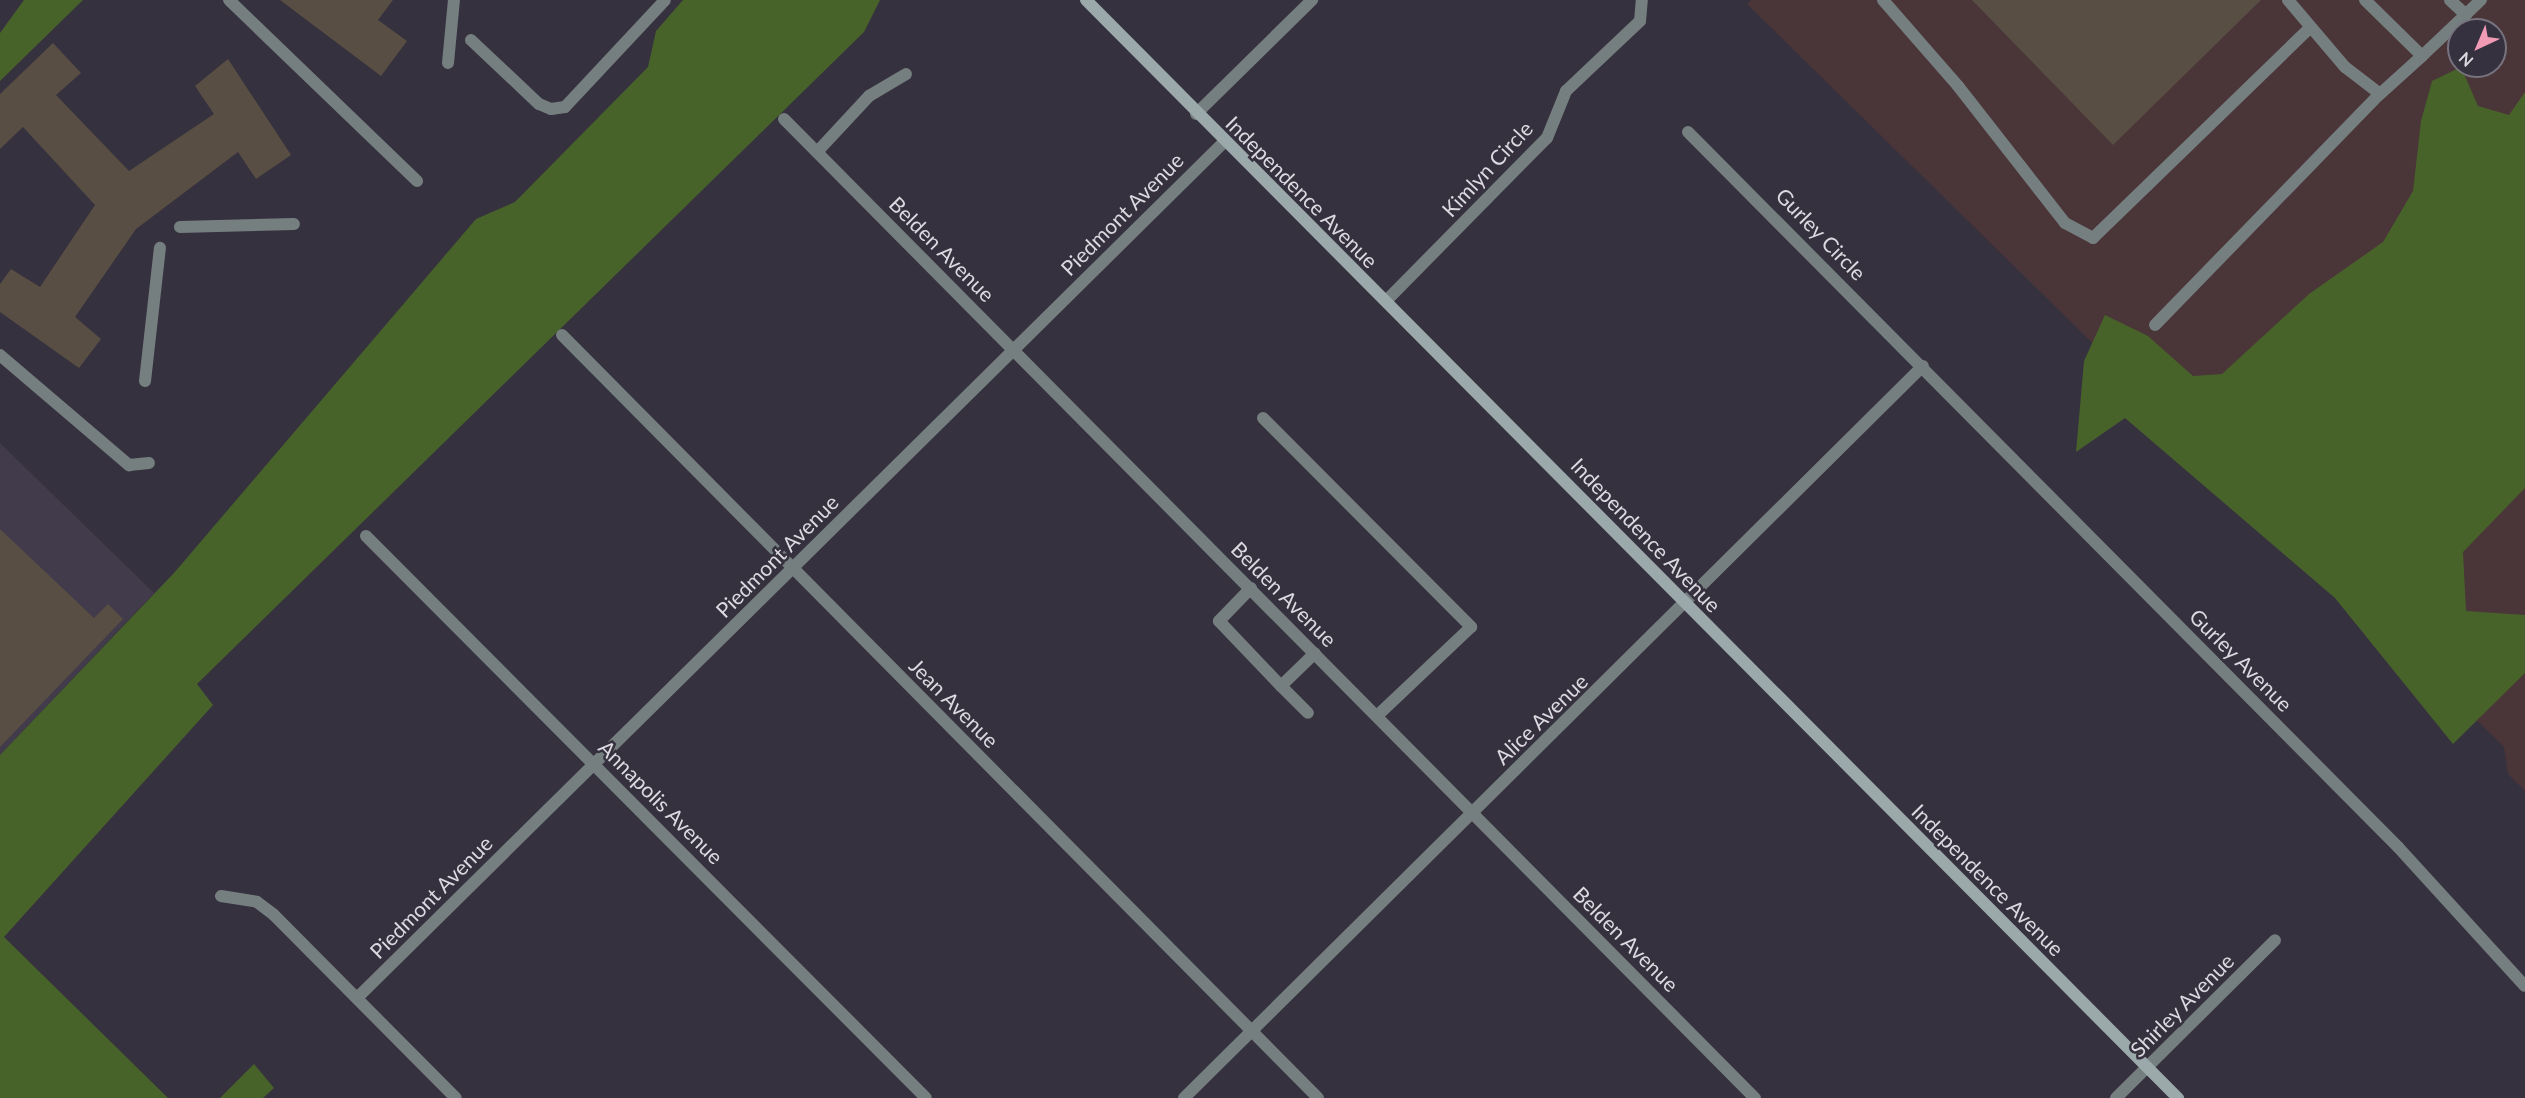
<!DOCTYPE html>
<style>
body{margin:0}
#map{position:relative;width:2525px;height:1098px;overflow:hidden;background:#36313e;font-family:Lato,sans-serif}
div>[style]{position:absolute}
.commercial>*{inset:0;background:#423b4b}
.industrial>*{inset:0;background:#4a3538}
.green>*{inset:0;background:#48632a}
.building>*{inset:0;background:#584e43}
.lane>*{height:12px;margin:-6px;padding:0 6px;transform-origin:6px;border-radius:6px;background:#767f80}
.street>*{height:12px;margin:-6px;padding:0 6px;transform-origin:6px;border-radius:6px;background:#767f80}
.secondary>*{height:12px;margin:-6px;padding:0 6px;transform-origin:6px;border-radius:6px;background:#9ba9ab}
span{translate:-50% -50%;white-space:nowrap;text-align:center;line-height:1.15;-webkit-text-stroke:5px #36313e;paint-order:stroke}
.street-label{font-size:21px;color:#dcd9e1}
.north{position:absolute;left:2447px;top:18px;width:60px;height:60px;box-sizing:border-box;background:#36313e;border:2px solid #78747f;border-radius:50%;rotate:224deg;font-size:16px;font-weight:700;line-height:24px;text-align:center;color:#dcd9e1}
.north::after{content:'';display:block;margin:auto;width:21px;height:27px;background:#f09ab5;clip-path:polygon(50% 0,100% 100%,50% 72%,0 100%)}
</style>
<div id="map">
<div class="commercial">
<div style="clip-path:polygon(0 443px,154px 593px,0 755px)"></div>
</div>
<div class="industrial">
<div style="clip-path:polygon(evenodd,1751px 0,2525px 0,2525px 791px,2508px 774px,2504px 747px,1747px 4px,1751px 0,2459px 30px,2495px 30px,2495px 66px,2459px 66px,2459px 30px)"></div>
</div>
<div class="green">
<div style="clip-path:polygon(24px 0,83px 0,0 81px,0 33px)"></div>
<div style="clip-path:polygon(683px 0,880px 0,864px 32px,197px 684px,213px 705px,4px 937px,168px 1098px,0 1098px,0 755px,174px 573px,476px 219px,515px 202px,648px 67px,656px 31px)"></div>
<div style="clip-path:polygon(2461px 67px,2478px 106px,2509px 115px,2525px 92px,2525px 488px,2463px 552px,2466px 611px,2525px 615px,2525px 673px,2453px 744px,2335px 598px,2125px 418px,2076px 452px,2084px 361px,2105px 315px,2148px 336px,2193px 376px,2222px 374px,2309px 294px,2383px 242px,2413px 191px,2421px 121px,2432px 81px)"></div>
<div style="clip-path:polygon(254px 1064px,274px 1088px,263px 1098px,220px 1098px)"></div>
</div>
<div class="building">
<div style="clip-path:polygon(280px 0,393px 0,378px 20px,407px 41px,381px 76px)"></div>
<div style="clip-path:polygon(1972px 0,2261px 0,2113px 145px)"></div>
<div style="clip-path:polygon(53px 43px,81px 73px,56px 95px,129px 171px,214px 114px,195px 86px,228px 59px,291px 155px,256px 179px,238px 152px,136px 229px,75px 317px,101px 339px,79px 368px,0 312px,0 284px,11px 269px,40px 287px,95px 205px,23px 127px,0 149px,0 94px)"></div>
<div style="clip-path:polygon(0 529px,94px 618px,108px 604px,123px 619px,0 747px)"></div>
</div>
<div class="lane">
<div style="left:229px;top:0;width:261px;rotate:43.9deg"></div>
<div style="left:1883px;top:0;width:114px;rotate:48.9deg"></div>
<div style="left:1958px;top:86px;width:174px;rotate:52deg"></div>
<div style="left:2065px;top:223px;width:32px;rotate:28deg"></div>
<div style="left:2093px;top:238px;width:301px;rotate:-44.1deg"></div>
<div style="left:2288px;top:0;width:88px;rotate:49.6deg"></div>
<div style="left:2345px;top:67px;width:44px;rotate:37.6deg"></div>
<div style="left:2380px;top:94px;width:57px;rotate:-42.1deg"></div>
<div style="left:2365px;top:0;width:80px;rotate:44.5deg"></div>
<div style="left:2422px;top:56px;width:50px;rotate:-43.4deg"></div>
<div style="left:2450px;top:0;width:22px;rotate:43deg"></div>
<div style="left:471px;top:40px;width:93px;rotate:43.3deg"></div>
<div style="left:539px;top:104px;width:13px;rotate:23deg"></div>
<div style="left:551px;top:109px;width:14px;rotate:-8deg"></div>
<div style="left:565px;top:107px;width:146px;rotate:-46.9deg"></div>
<div style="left:448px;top:63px;width:63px;rotate:-84.6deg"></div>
<div style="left:1196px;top:114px;width:163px;rotate:-44.5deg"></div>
<div style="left:817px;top:152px;width:76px;rotate:-47.1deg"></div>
<div style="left:869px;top:96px;width:43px;rotate:-30.7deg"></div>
<div style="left:180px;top:227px;width:114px;rotate:-1.5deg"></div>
<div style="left:1386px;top:301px;width:229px;rotate:-45.4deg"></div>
<div style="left:1547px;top:138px;width:51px;rotate:-68deg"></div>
<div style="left:1566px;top:91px;width:102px;rotate:-43.4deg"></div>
<div style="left:1640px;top:21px;width:21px;rotate:-85deg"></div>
<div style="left:2155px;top:325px;width:322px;rotate:-45.8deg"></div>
<div style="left:0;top:355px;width:170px;rotate:40.5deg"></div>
<div style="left:129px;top:465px;width:20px;rotate:-6deg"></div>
<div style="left:145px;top:381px;width:134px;rotate:-83.6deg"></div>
<div style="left:1263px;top:418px;width:295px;rotate:45.1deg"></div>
<div style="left:1471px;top:627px;width:129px;rotate:136.6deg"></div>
<div style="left:1251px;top:588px;width:46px;rotate:134.1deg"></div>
<div style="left:1219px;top:621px;width:90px;rotate:46.4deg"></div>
<div style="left:1281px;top:686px;width:47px;rotate:-44.1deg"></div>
<div style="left:1281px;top:686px;width:38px;rotate:45deg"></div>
</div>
<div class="street">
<div style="left:2458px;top:22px;width:32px;rotate:-44deg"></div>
<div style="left:784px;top:119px;width:1379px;rotate:45.24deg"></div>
<div style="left:1688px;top:132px;width:1008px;rotate:45.2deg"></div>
<div style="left:2398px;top:847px;width:188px;rotate:47.6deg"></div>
<div style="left:562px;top:335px;width:1074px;rotate:45.26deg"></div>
<div style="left:366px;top:536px;width:793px;rotate:45.1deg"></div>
<div style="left:221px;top:896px;width:36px;rotate:9deg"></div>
<div style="left:257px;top:902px;width:21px;rotate:37deg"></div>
<div style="left:274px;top:915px;width:258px;rotate:45.2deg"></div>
<div style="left:357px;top:998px;width:1218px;rotate:-44.63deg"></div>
<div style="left:1184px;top:1098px;width:1040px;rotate:-44.73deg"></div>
<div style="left:2116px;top:1098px;width:224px;rotate:-44.8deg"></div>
</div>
<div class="secondary">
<div style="left:1086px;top:0;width:1549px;rotate:45.16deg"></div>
</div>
<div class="street-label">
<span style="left:1487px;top:169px;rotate:-47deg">Kimlyn Circle</span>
<span style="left:1302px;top:192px;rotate:45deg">Independence Avenue</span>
<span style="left:1122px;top:214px;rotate:-45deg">Piedmont Avenue</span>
<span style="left:1821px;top:234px;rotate:46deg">Gurley Circle</span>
<span style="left:942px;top:249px;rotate:45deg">Belden Avenue</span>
<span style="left:1646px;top:535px;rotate:46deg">Independence Avenue</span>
<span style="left:777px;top:556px;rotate:-45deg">Piedmont Avenue</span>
<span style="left:1284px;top:594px;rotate:45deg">Belden Avenue</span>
<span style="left:2241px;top:660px;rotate:45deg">Gurley Avenue</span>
<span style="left:954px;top:703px;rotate:45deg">Jean Avenue</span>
<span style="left:1541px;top:719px;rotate:-44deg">Alice Avenue</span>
<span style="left:661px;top:802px;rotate:45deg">Annapolis Avenue</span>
<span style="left:1988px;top:880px;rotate:45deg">Independence Avenue</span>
<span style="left:431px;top:897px;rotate:-45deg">Piedmont Avenue</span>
<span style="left:1626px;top:939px;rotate:45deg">Belden Avenue</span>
<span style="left:2182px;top:1005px;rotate:-45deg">Shirley Avenue</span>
</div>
<div class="north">N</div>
</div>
